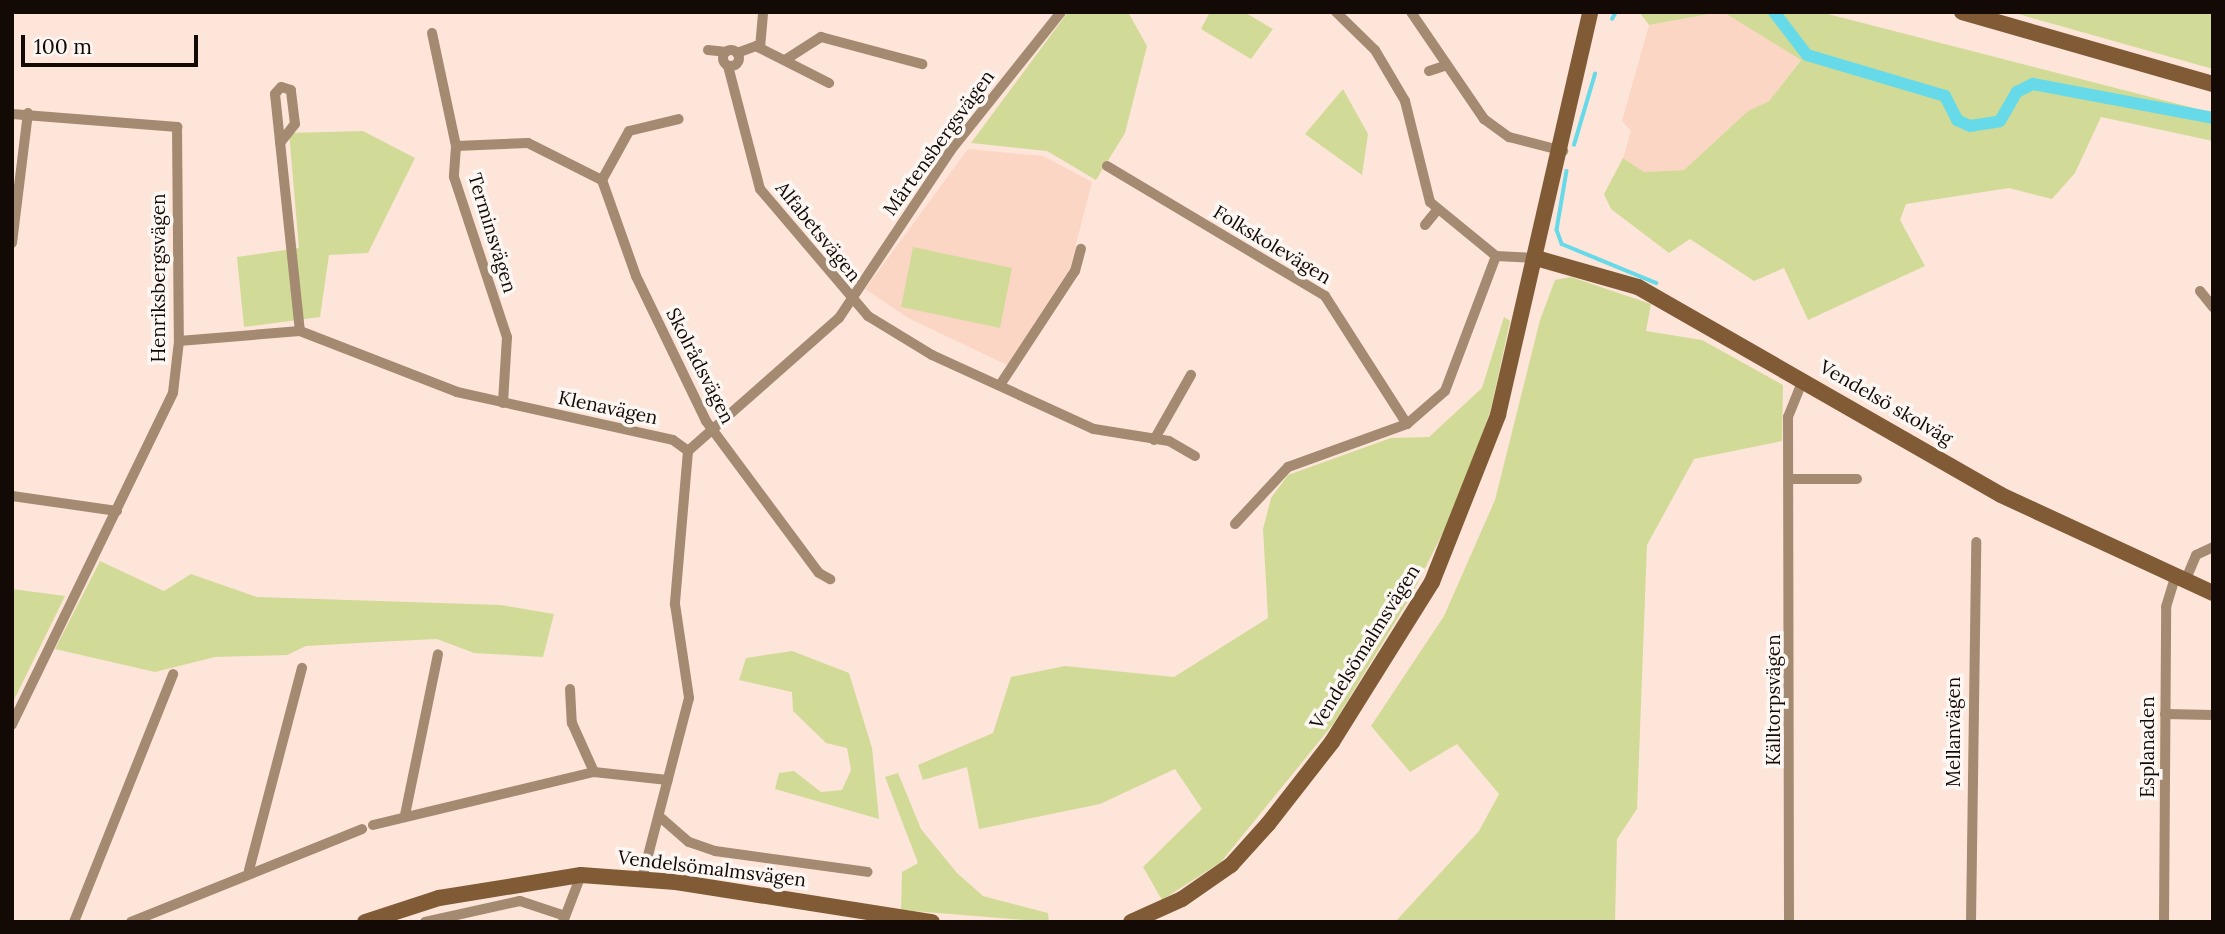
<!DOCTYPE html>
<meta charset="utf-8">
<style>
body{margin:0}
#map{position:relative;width:2225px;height:934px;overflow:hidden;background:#fee5da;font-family:Lora,serif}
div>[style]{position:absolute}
.built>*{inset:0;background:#fcd6c4}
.green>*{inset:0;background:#d1db97}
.stream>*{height:3.5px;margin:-1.75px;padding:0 1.75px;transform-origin:1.75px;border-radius:1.75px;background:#66dae8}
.canal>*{height:12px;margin:-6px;padding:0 6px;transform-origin:6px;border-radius:6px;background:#66dae8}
.street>*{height:10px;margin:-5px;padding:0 5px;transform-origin:5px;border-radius:5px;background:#a48a71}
.street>.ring{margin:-5px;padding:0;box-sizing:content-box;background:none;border:10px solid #a48a71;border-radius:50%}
.secondary>*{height:16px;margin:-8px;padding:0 8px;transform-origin:8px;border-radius:8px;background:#815b36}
span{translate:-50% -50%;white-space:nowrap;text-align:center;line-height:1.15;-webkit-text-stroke:7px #fdf7f4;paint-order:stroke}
.street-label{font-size:19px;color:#130905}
.frame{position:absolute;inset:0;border:14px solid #130905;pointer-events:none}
.scale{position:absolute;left:21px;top:35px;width:177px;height:32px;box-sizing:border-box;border:4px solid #130905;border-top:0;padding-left:9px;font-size:21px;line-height:24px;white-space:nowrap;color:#130905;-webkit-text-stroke:5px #fdf7f4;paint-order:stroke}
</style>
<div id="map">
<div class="built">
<div style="clip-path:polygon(1723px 12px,1801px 59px,1769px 101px,1748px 111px,1684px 170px,1644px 172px,1623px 158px,1631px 131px,1622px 121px,1649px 25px)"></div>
<div style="clip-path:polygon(968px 149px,1043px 156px,1092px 182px,1070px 268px,1007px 365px,908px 318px,865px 289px)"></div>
</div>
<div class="green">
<div style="clip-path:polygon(1068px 12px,1128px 12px,1147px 46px,1125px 133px,1096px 180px,1047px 151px,971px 143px)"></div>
<div style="clip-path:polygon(1210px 12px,1244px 12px,1273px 29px,1251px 59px,1201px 29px)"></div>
<div style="clip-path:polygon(1639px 12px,1721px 12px,1649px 25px)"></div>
<div style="clip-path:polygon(1723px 12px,1820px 12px,2213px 113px,2213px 141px,2101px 117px,2075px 173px,2052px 199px,2009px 188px,1906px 204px,1900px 220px,1925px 266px,1808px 320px,1784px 268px,1754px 281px,1690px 239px,1669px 253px,1611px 209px,1604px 194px,1623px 158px,1644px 172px,1684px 170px,1748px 111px,1769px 101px,1801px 60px)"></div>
<div style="clip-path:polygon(2011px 12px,2213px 12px,2213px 69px)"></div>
<div style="clip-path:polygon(1343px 89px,1368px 134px,1362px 175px,1305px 134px)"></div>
<div style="clip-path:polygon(363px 131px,415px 158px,368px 253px,329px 255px,320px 317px,244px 327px,237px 257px,299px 248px,289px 133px)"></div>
<div style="clip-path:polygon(913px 247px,1012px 268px,1000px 328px,901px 307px)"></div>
<div style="clip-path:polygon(1571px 277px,1651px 304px,1646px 331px,1702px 340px,1783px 385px,1782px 441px,1694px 459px,1647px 545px,1637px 809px,1617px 839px,1615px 922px,1395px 922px,1479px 831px,1499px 794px,1457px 744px,1410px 772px,1371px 726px,1444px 616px,1495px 500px,1540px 320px,1555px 280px)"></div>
<div style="clip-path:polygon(1504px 317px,1510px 321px,1491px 409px,1462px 495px,1411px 596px,1334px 723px,1221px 862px,1162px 900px,1143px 867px,1202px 809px,1175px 769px,1100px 804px,979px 829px,967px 767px,923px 780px,918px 765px,993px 733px,1011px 677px,1065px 666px,1174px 677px,1268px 618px,1263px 529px,1271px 498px,1288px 475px,1391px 438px,1429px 437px,1482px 388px)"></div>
<div style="clip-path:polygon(100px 561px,164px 591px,191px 574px,257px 597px,501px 605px,554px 614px,543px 657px,474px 653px,437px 639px,376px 642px,306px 646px,287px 655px,215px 657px,155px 672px,55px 649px)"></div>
<div style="clip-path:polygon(12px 589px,65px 596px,12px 704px)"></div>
<div style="clip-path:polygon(792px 651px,849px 673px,872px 748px,879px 819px,775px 789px,779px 773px,794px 771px,821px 792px,842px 790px,851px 770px,847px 748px,826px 743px,793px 711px,792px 692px,739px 680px,746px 658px)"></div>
<div style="clip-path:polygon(898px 773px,921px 829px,957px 873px,983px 896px,1048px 913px,1049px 922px,901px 910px,902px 872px,918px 863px,885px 777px)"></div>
</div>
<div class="stream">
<div style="left:1612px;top:19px;width:8px;rotate:-60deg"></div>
<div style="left:1574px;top:145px;width:74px;rotate:-73.5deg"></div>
<div style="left:1567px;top:171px;width:60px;rotate:99.6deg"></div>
<div style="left:1557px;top:230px;width:15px;rotate:70deg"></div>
<div style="left:1562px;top:244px;width:102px;rotate:22.5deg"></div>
</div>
<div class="canal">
<div style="left:1774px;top:12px;width:54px;rotate:52.5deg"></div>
<div style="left:1807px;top:55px;width:144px;rotate:16.5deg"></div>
<div style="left:1945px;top:96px;width:27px;rotate:63deg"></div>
<div style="left:1957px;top:120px;width:14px;rotate:25deg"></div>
<div style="left:1970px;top:126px;width:30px;rotate:-9deg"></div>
<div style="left:2000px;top:121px;width:34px;rotate:-60deg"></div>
<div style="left:2017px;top:92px;width:18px;rotate:-27deg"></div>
<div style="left:2033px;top:84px;width:183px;rotate:10.7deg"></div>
</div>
<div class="street">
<div style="left:1336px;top:12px;width:54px;rotate:44.3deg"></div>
<div style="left:1375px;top:50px;width:59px;rotate:59.5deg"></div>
<div style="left:1405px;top:101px;width:104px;rotate:76.1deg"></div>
<div style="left:1430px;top:202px;width:85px;rotate:39.3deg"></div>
<div style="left:1496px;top:256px;width:40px;rotate:2.9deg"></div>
<div style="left:1411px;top:12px;width:130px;rotate:55.7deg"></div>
<div style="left:1484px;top:119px;width:31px;rotate:36deg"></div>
<div style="left:1509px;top:137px;width:56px;rotate:14.5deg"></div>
<div style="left:432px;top:33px;width:116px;rotate:78deg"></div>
<div style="left:456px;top:146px;width:31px;rotate:94deg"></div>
<div style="left:454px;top:177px;width:169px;rotate:71.7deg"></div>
<div style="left:507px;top:337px;width:66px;rotate:93.5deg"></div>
<div style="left:760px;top:48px;width:36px;rotate:-85deg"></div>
<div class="ring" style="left:723px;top:50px;width:6px;height:6px"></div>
<div style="left:708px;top:50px;width:18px;rotate:6deg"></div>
<div style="left:737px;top:53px;width:20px;rotate:-20deg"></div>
<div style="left:756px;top:46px;width:82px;rotate:26.9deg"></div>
<div style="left:785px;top:60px;width:43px;rotate:-32.6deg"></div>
<div style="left:821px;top:37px;width:105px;rotate:15deg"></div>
<div style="left:728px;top:66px;width:127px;rotate:75.4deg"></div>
<div style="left:760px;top:189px;width:167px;rotate:49.6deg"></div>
<div style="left:868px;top:316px;width:75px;rotate:31.4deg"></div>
<div style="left:932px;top:355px;width:178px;rotate:24.6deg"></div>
<div style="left:1094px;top:429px;width:76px;rotate:9.1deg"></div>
<div style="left:1169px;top:441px;width:30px;rotate:30deg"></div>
<div style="left:1429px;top:71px;width:16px;rotate:-18deg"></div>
<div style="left:12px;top:114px;width:166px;rotate:4.5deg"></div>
<div style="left:177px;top:127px;width:214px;rotate:89.5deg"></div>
<div style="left:179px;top:341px;width:52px;rotate:96.6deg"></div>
<div style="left:173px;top:393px;width:369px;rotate:115.9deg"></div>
<div style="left:280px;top:143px;width:24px;rotate:-52deg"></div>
<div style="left:295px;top:124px;width:34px;rotate:-97deg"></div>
<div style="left:291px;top:90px;width:10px;rotate:-163deg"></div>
<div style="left:281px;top:87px;width:9px;rotate:131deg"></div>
<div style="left:275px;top:94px;width:238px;rotate:84deg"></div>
<div style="left:456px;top:146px;width:72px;rotate:-2.4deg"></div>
<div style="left:528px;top:143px;width:83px;rotate:26.6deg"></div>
<div style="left:602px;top:180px;width:102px;rotate:70.5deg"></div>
<div style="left:636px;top:276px;width:161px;rotate:64.2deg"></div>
<div style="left:706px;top:421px;width:189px;rotate:53.4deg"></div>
<div style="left:819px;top:573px;width:13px;rotate:29deg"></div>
<div style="left:1107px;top:166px;width:254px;rotate:30.8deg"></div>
<div style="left:1325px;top:296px;width:152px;rotate:57.4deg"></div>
<div style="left:602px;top:180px;width:56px;rotate:-61.1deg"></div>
<div style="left:629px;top:131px;width:51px;rotate:-13.5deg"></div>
<div style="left:1425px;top:225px;width:19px;rotate:-51deg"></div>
<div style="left:12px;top:243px;width:131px;rotate:-83deg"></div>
<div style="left:2200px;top:291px;width:21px;rotate:51deg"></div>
<div style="left:179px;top:341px;width:121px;rotate:-4.7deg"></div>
<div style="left:300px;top:331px;width:168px;rotate:21.2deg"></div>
<div style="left:457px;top:392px;width:221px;rotate:12.5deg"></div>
<div style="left:673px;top:440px;width:19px;rotate:36deg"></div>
<div style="left:688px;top:451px;width:154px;rotate:94.9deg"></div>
<div style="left:675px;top:604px;width:95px;rotate:81.5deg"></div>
<div style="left:689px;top:698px;width:187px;rotate:104.6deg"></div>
<div style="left:1000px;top:385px;width:136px;rotate:-56.7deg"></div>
<div style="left:1075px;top:271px;width:23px;rotate:-75deg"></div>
<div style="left:1154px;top:440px;width:75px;rotate:-60.4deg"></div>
<div style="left:688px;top:451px;width:201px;rotate:-41.4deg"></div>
<div style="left:839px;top:318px;width:202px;rotate:-56.3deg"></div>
<div style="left:951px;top:150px;width:176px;rotate:-51.4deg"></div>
<div style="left:1791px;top:479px;width:66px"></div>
<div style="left:12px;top:496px;width:106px;rotate:8.1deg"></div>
<div style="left:1235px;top:524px;width:78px;rotate:-47.1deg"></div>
<div style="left:1288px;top:467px;width:127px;rotate:-19.9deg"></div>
<div style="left:1407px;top:424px;width:50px;rotate:-41deg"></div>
<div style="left:1445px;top:391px;width:144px;rotate:-69.3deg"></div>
<div style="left:2186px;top:579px;width:26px;rotate:-67deg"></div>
<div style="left:2196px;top:555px;width:19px;rotate:-25deg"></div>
<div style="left:570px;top:689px;width:34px;rotate:87deg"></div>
<div style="left:572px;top:723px;width:54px;rotate:65.8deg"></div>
<div style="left:2165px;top:714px;width:48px;rotate:1.2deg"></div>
<div style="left:405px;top:815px;width:164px;rotate:-78.4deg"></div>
<div style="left:660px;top:817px;width:38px;rotate:41deg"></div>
<div style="left:689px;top:842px;width:28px;rotate:19deg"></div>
<div style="left:715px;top:851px;width:154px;rotate:7.8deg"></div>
<div style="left:373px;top:825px;width:227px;rotate:-13.5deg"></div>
<div style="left:594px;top:772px;width:74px;rotate:6.2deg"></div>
<div style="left:249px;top:870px;width:209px;rotate:-75.3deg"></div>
<div style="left:74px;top:922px;width:267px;rotate:-68.2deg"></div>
<div style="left:131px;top:922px;width:249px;rotate:-21.9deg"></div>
<div style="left:425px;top:922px;width:97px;rotate:-12.5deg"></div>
<div style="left:520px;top:901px;width:47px;rotate:18.4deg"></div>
<div style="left:563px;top:922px;width:50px;rotate:-69deg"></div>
<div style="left:1789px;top:922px;width:505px;rotate:-90.11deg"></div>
<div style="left:1788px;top:417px;width:40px;rotate:-68deg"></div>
<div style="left:1971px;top:922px;width:380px;rotate:-89.2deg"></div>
<div style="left:2164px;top:922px;width:315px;rotate:-89.6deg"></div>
<div style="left:2166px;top:607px;width:34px;rotate:-73deg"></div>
</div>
<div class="secondary">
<div style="left:1962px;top:12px;width:261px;rotate:16deg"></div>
<div style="left:1536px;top:258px;width:106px;rotate:15.9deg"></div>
<div style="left:1638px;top:287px;width:418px;rotate:29.8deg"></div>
<div style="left:2001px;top:495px;width:234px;rotate:24.8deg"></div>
<div style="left:365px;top:922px;width:78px;rotate:-18deg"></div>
<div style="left:439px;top:898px;width:144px;rotate:-9.2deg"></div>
<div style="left:581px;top:875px;width:95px;rotate:4.2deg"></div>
<div style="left:676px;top:882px;width:259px;rotate:8.9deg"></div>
<div style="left:1131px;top:922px;width:56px;rotate:-24.3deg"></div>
<div style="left:1182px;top:899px;width:60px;rotate:-34.8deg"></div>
<div style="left:1231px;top:865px;width:55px;rotate:-47.9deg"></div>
<div style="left:1268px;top:824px;width:104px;rotate:-52deg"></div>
<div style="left:1332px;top:742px;width:189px;rotate:-58deg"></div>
<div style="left:1432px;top:582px;width:180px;rotate:-68.4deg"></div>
<div style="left:1498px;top:415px;width:413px;rotate:-77.1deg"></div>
</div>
<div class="street-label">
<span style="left:939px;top:143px;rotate:-54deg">Mårtensbergsvägen</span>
<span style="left:818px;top:232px;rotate:51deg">Alfabetsvägen</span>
<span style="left:492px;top:233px;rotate:73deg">Terminsvägen</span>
<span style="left:1272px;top:245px;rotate:31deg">Folkskolevägen</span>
<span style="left:159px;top:278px;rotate:-90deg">Henriksbergsvägen</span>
<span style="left:700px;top:366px;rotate:63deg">Skolrådsvägen</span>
<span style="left:1886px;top:403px;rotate:30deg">Vendelsö skolväg</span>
<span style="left:608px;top:408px;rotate:12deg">Klenavägen</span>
<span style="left:1365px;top:647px;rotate:-58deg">Vendelsömalmsvägen</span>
<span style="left:1774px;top:700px;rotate:-90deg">Källtorpsvägen</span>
<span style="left:1954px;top:732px;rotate:-90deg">Mellanvägen</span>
<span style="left:2148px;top:747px;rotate:-90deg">Esplanaden</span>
<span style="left:712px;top:869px;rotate:7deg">Vendelsömalmsvägen</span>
</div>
<div class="frame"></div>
<div class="scale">100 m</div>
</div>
